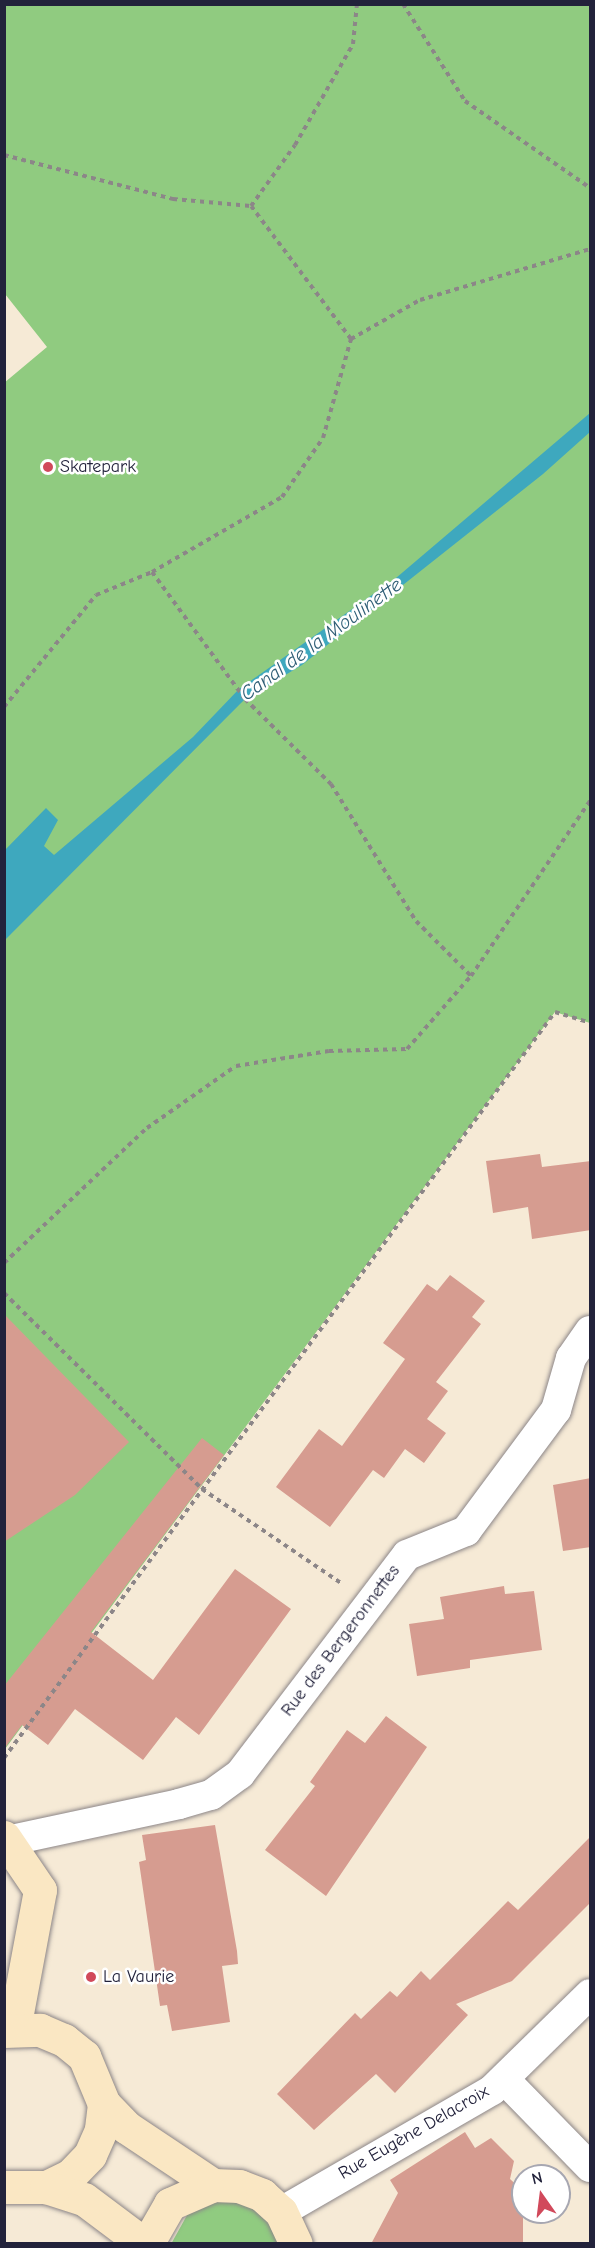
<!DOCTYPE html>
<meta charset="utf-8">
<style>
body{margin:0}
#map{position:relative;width:595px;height:2248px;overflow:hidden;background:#f6ead6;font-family:"Comic Neue",sans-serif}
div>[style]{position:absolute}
.green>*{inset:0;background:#90cb80}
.water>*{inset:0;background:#3ea8be}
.building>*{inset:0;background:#d69c90}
.path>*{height:4px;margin-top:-2px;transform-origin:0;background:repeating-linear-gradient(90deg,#8c8688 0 4.5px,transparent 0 9px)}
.roads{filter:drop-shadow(0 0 2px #8c8688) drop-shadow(0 0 2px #8c8688)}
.street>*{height:30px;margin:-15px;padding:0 15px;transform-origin:15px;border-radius:15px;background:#fff}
.secondary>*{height:33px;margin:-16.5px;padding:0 16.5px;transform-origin:16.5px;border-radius:16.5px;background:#fae7c3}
.dots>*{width:16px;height:16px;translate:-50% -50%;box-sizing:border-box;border:3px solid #fff;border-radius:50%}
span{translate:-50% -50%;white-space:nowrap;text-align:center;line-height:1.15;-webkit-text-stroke:5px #fff;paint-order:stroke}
.poi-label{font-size:18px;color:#22223b}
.left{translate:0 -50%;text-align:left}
.street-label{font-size:18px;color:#22223b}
.water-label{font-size:20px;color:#2f5e76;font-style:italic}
.frame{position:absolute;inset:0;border:6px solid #22223b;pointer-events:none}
.north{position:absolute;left:511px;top:2164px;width:60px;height:60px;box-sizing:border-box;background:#fff;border:2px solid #a7a7b1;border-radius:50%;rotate:346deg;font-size:16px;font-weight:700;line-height:24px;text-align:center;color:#22223b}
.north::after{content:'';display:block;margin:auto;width:21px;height:27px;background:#d1495b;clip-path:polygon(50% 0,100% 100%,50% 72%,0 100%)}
</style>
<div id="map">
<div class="green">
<div style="clip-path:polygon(5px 5px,590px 5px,590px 1023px,555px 1012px,5px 1749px,4px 383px,47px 347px,5px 294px)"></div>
<div style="clip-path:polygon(211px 2201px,239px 2202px,263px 2213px,280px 2244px,171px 2244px,191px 2208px)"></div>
</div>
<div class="water">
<div style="clip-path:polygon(590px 413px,590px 432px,543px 474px,302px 665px,245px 699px,5px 940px,5px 850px,46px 808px,58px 820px,44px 846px,54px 855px,193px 737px,239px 689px,396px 578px)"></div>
</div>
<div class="building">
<div style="clip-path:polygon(540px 1154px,542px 1167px,591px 1161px,591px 1230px,532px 1239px,528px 1207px,493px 1213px,486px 1161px)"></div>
<div style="clip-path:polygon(450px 1275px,485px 1301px,472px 1317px,481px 1324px,436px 1382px,448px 1391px,427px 1419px,446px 1433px,424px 1463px,405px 1449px,384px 1478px,373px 1470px,330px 1527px,276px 1487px,319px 1429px,342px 1446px,405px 1359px,383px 1343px,427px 1284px,437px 1291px)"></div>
<div style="clip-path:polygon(4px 1314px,129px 1442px,75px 1495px,4px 1542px)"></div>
<div style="clip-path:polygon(202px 1438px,224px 1455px,91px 1632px,153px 1680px,235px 1569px,291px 1609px,199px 1735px,176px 1717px,143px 1760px,75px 1709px,48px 1745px,22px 1725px,4px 1749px,4px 1686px)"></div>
<div style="clip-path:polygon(591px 1478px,591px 1547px,563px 1551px,553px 1485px)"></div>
<div style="clip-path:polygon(504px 1586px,505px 1594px,534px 1591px,542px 1650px,470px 1660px,470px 1668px,417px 1676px,409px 1624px,444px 1619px,440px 1597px)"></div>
<div style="clip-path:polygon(386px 1716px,427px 1747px,326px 1896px,265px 1850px,315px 1786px,310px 1782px,347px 1730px,365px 1743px)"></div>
<div style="clip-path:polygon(215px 1825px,237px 1951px,238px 1964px,222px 1966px,230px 2022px,172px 2031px,167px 2005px,160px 2006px,139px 1862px,146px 1860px,142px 1835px)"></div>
<div style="clip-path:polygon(591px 1836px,591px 1902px,512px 1981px,456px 2004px,468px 2015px,395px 2093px,376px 2074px,314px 2130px,277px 2094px,355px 2013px,361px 2019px,390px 1991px,397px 1997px,421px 1971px,430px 1980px,508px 1901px,518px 1910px)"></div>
<div style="clip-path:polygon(465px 2132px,475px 2148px,491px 2138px,514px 2161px,510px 2179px,523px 2191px,523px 2244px,371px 2244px,398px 2193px,390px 2180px)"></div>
</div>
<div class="path">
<div style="left:403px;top:4px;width:115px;rotate:57.4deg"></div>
<div style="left:465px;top:101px;width:152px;rotate:34.8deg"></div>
<div style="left:4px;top:155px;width:175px;rotate:14.6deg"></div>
<div style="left:173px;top:199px;width:78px;rotate:5.1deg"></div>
<div style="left:251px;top:206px;width:75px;rotate:-54.2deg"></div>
<div style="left:295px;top:145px;width:116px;rotate:-60.1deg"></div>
<div style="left:353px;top:44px;width:40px;rotate:-84.3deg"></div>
<div style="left:351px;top:339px;width:79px;rotate:-29.5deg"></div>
<div style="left:420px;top:300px;width:177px;rotate:-16.7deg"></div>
<div style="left:152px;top:572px;width:157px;rotate:53.8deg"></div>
<div style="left:245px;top:699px;width:121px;rotate:44.7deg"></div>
<div style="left:331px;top:784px;width:161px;rotate:58.2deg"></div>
<div style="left:416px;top:921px;width:78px;rotate:45deg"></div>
<div style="left:4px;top:707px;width:145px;rotate:-50.6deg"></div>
<div style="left:96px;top:595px;width:61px;rotate:-22.3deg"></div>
<div style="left:152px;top:572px;width:150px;rotate:-30deg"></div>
<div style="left:282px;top:497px;width:72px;rotate:-55.2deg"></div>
<div style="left:323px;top:438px;width:103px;rotate:-74.2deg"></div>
<div style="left:351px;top:339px;width:166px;rotate:-126.9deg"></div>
<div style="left:4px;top:1263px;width:197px;rotate:-43.4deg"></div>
<div style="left:147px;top:1128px;width:108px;rotate:-34.9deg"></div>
<div style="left:236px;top:1066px;width:94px;rotate:-9.2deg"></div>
<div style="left:329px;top:1051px;width:78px;rotate:-1.5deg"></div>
<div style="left:407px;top:1049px;width:97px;rotate:-48.8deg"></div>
<div style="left:471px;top:976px;width:212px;rotate:-55.8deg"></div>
<div style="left:4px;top:1293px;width:279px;rotate:44.7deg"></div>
<div style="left:202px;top:1489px;width:168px;rotate:34.1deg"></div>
<div style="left:4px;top:1758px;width:927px;rotate:-53.55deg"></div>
<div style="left:555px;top:1012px;width:37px;rotate:17deg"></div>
</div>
<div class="roads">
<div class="street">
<div style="left:7px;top:1841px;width:176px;rotate:-12.1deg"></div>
<div style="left:179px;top:1804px;width:33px;rotate:-16deg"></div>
<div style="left:211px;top:1795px;width:36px;rotate:-36deg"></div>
<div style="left:240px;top:1774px;width:275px;rotate:-52.7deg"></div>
<div style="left:407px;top:1555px;width:64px;rotate:-22.1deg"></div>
<div style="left:466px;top:1531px;width:151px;rotate:-53.4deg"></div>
<div style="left:556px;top:1410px;width:54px;rotate:-73.9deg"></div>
<div style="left:571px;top:1358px;width:33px;rotate:-55deg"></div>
<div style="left:504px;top:2079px;width:123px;rotate:45.7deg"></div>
<div style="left:281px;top:2212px;width:244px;rotate:-30deg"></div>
<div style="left:492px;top:2090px;width:137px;rotate:-44.4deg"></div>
</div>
<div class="secondary">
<div style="left:4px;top:1837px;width:64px;rotate:55.8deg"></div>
<div style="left:40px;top:1890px;width:141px;rotate:100.6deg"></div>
<div style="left:4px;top:2031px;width:36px;rotate:-2deg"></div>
<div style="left:40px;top:2030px;width:26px;rotate:23deg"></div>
<div style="left:64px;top:2040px;width:26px;rotate:39deg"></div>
<div style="left:84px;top:2056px;width:52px;rotate:67.4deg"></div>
<div style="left:104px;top:2104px;width:26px;rotate:97deg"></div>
<div style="left:101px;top:2130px;width:27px;rotate:114deg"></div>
<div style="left:90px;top:2155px;width:28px;rotate:134deg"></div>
<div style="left:71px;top:2175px;width:28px;rotate:154deg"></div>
<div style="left:46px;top:2187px;width:42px;rotate:180deg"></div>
<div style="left:104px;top:2104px;width:32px;rotate:46deg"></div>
<div style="left:126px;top:2127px;width:105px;rotate:33.7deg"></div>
<div style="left:46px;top:2187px;width:40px;rotate:18deg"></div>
<div style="left:84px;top:2199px;width:75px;rotate:36.9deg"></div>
<div style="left:147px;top:2244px;width:46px;rotate:-60.1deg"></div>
<div style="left:170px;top:2204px;width:47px;rotate:-23.8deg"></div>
<div style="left:213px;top:2185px;width:26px;rotate:2deg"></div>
<div style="left:239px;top:2186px;width:25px;rotate:21deg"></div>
<div style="left:262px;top:2195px;width:25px;rotate:42deg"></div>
<div style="left:281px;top:2212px;width:35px;rotate:65deg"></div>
</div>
</div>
<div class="dots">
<div style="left:48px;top:467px;background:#d1495b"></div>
<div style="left:91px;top:1977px;background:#d1495b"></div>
</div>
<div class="poi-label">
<span class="left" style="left:60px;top:467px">Skatepark</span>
<span class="left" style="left:103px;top:1977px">La Vaurie</span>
</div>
<div class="street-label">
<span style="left:341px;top:1641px;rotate:-53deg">Rue des Bergeronnettes</span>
<span style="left:414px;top:2133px;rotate:-30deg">Rue Eugène Delacroix</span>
</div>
<div class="water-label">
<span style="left:321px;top:639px;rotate:-36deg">Canal de la Moulinette</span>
</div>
<div class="frame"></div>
<div class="north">N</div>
</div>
